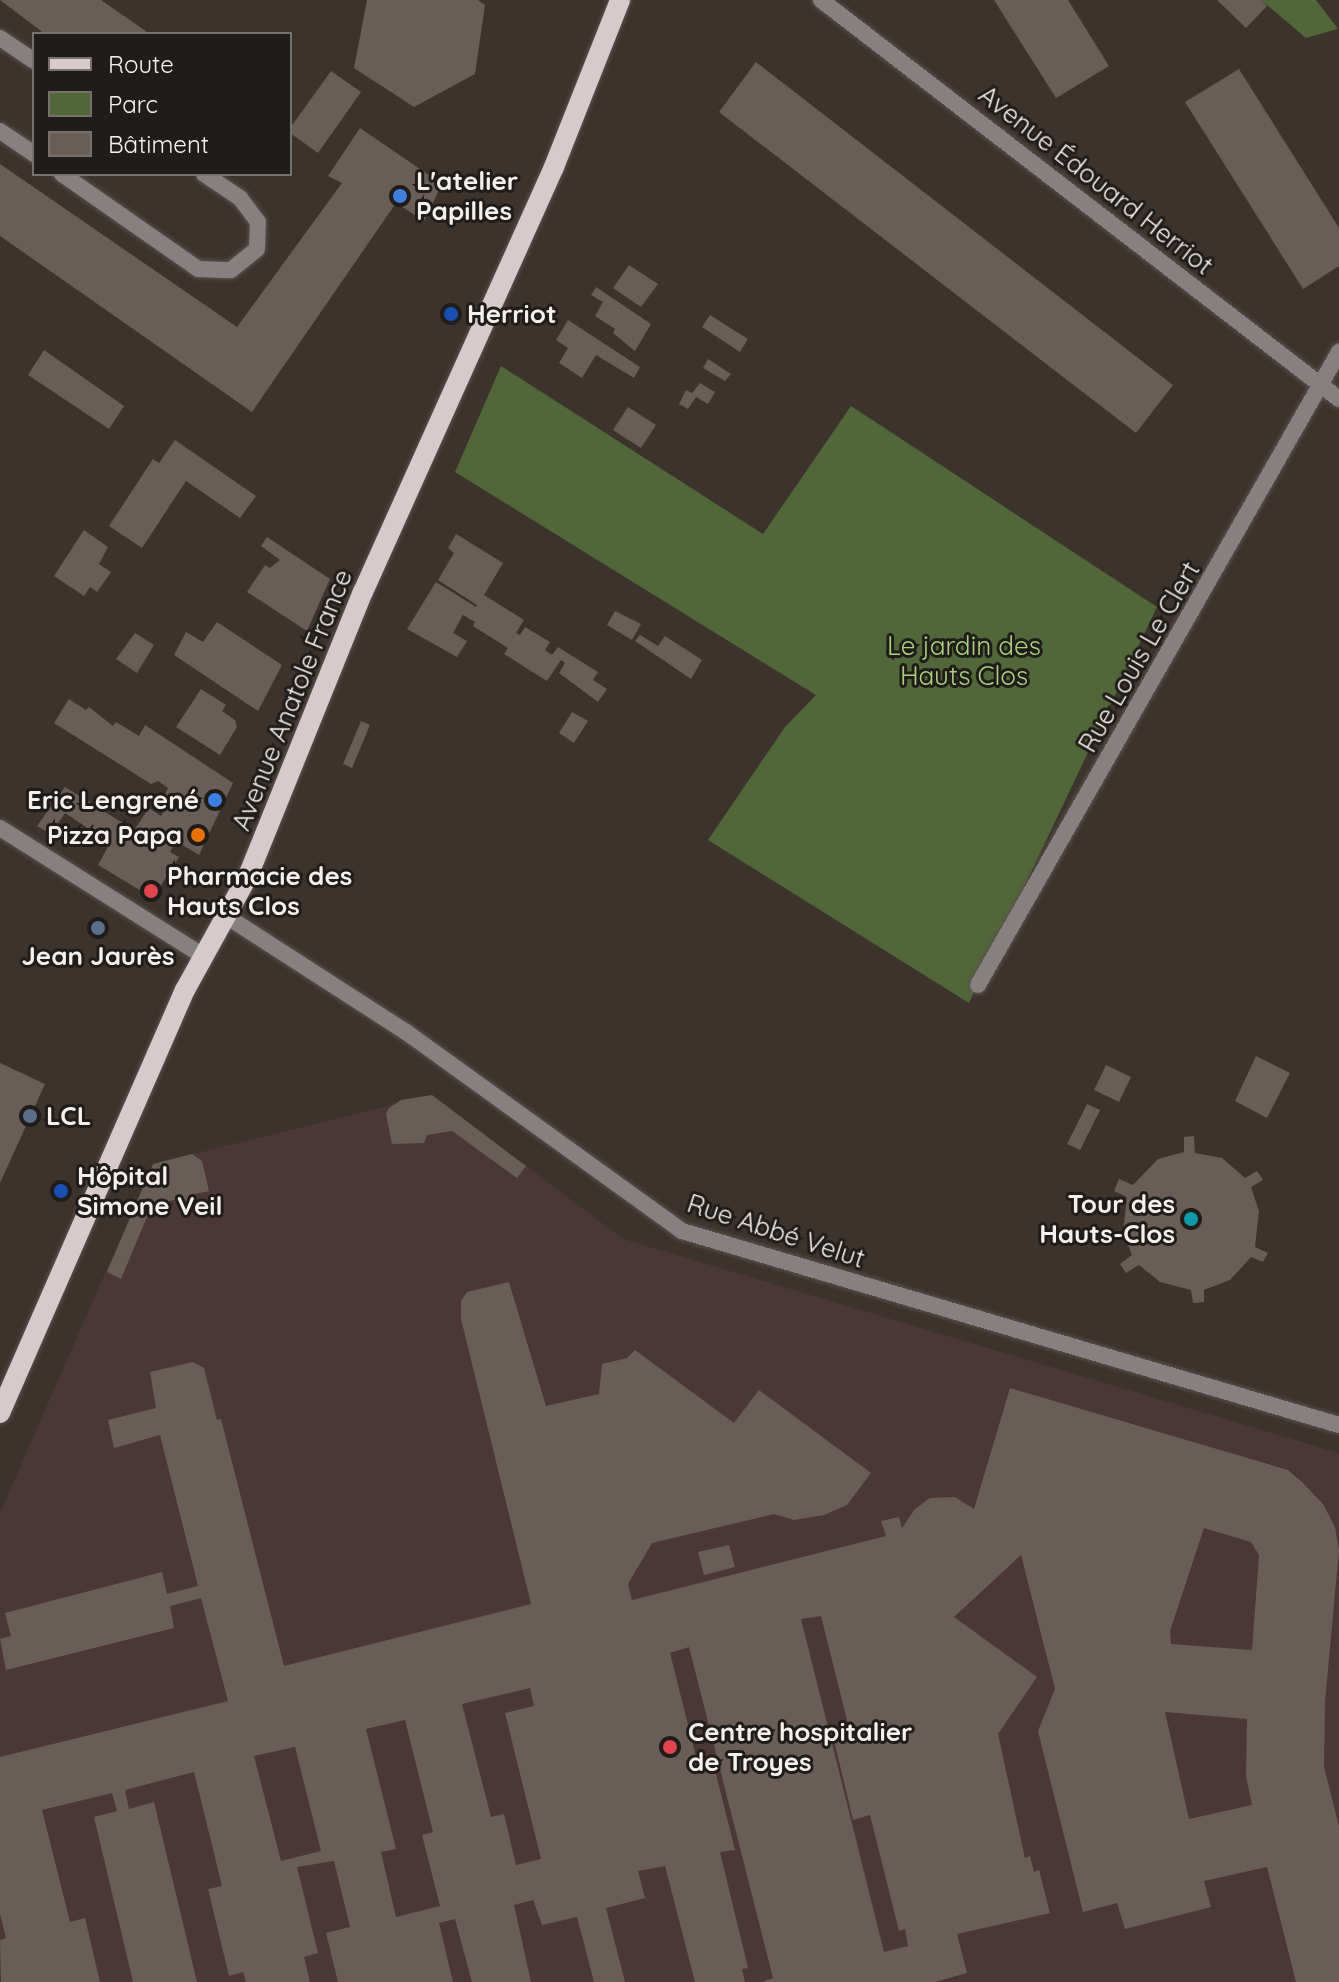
<!DOCTYPE html>
<meta charset="utf-8">
<style>
body{margin:0}
#map{position:relative;width:1339px;height:1982px;overflow:hidden;background:#3c332d;font-family:Quicksand,sans-serif}
div>[style]{position:absolute}
.medical>*{inset:0;background:#4c3737}
.green>*{inset:0;background:#526739}
.building>*{inset:0;background:#685d57}
.roads{filter:drop-shadow(0 0 2px #5a514c) drop-shadow(0 0 2px #5a514c)}
.minor>*{height:16px;margin:-8px;padding:0 8px;transform-origin:8px;border-radius:8px;background:#868081}
.tertiary>*{height:16px;margin:-8px;padding:0 8px;transform-origin:8px;border-radius:8px;background:#868081}
.primary>*{height:20px;margin:-10px;padding:0 10px;transform-origin:10px;border-radius:10px;background:#d7cacc}
.dots>*{width:22px;height:22px;translate:-50% -50%;box-sizing:border-box;border:4px solid #201c19;border-radius:50%}
span{translate:-50% -50%;white-space:nowrap;text-align:center;line-height:1.15;-webkit-text-stroke:6px #201c19;paint-order:stroke}
.street-label{font-size:26px;color:#f6f0ec}
.poi-label{font-size:26px;color:#f6f0ec;font-weight:700}
.left{translate:0 -50%;text-align:left}
.right{translate:-100% -50%;text-align:right}
.park-label{font-size:26px;color:#abd27f}
.legend{position:absolute;left:32px;top:32px;width:260px;height:144px;box-sizing:border-box;background:#201c19;border:2px solid #76716d;margin:0;padding:10px 14px;list-style:none;font-size:24px;color:#f6f0ec}
.legend li{display:flex;align-items:center;gap:16px;height:40px}
.legend b{width:40px;border:2px solid #76716d}
</style>
<div id="map">
<div class="medical">
<div style="clip-path:polygon(432px 1095px,623px 1239px,1339px 1453px,1339px 1982px,0 1982px,0 1513px,153px 1164px)"></div>
</div>
<div class="green">
<div style="clip-path:polygon(1261px 0,1316px 0,1338px 29px,1306px 38px)"></div>
<div style="clip-path:polygon(501px 366px,763px 534px,851px 406px,1157px 607px,969px 1003px,708px 840px,785px 727px,816px 695px,455px 472px)"></div>
</div>
<div class="building">
<div style="clip-path:polygon(0 0,101px 0,150px 34px,45px 34px)"></div>
<div style="clip-path:polygon(367px 0,478px 0,485px 5px,475px 74px,414px 107px,354px 68px)"></div>
<div style="clip-path:polygon(994px 0,1068px 0,1109px 66px,1056px 98px)"></div>
<div style="clip-path:polygon(1217px 0,1261px 0,1267px 6px,1246px 28px)"></div>
<div style="clip-path:polygon(756px 62px,1173px 385px,1136px 433px,719px 112px)"></div>
<div style="clip-path:polygon(1239px 69px,1339px 228px,1339px 266px,1303px 289px,1185px 102px)"></div>
<div style="clip-path:polygon(331px 71px,361px 92px,318px 153px,290px 133px,290px 128px)"></div>
<div style="clip-path:polygon(360px 128px,442px 184px,424px 221px,396px 203px,252px 412px,0 236px,0 164px,237px 327px,342px 183px,328px 176px)"></div>
<div style="clip-path:polygon(629px 265px,658px 284px,641px 307px,613px 288px)"></div>
<div style="clip-path:polygon(596px 287px,651px 324px,635px 351px,613px 333px,615px 329px,595px 316px,603px 302px,591px 295px)"></div>
<div style="clip-path:polygon(710px 315px,748px 339px,740px 352px,702px 327px)"></div>
<div style="clip-path:polygon(568px 320px,640px 367px,634px 378px,596px 355px,582px 378px,559px 363px,568px 348px,556px 340px)"></div>
<div style="clip-path:polygon(44px 350px,124px 406px,109px 429px,28px 375px)"></div>
<div style="clip-path:polygon(708px 359px,731px 374px,725px 381px,703px 368px)"></div>
<div style="clip-path:polygon(700px 383px,715px 392px,708px 404px,696px 397px,688px 409px,679px 404px,686px 390px,692px 393px)"></div>
<div style="clip-path:polygon(628px 407px,656px 425px,641px 448px,613px 430px)"></div>
<div style="clip-path:polygon(175px 440px,256px 496px,240px 518px,186px 481px,142px 548px,109px 526px,153px 459px,159px 463px)"></div>
<div style="clip-path:polygon(84px 530px,108px 547px,99px 564px,111px 572px,97px 592px,90px 587px,84px 596px,54px 576px)"></div>
<div style="clip-path:polygon(456px 534px,503px 563px,484px 595px,524px 620px,516px 633px,520px 635px,525px 627px,550px 642px,545px 650px,552px 655px,558px 647px,598px 672px,593px 680px,607px 689px,598px 702px,559px 673px,565px 663px,561px 660px,547px 681px,504px 654px,508px 648px,473px 626px,475px 622px,463px 615px,453px 633px,467px 641px,457px 657px,407px 629px,436px 582px,476px 607px,477px 605px,438px 580px,454px 553px,448px 548px)"></div>
<div style="clip-path:polygon(267px 537px,330px 579px,307px 631px,247px 592px,265px 565px,270px 568px,280px 560px,261px 546px)"></div>
<div style="clip-path:polygon(615px 611px,641px 624px,632px 640px,607px 625px)"></div>
<div style="clip-path:polygon(217px 622px,282px 665px,258px 711px,174px 655px,186px 632px,203px 642px)"></div>
<div style="clip-path:polygon(135px 633px,154px 645px,137px 673px,116px 659px)"></div>
<div style="clip-path:polygon(640px 635px,658px 646px,665px 636px,702px 660px,691px 679px,635px 641px)"></div>
<div style="clip-path:polygon(201px 689px,226px 705px,222px 711px,235px 720px,237px 727px,220px 755px,176px 727px)"></div>
<div style="clip-path:polygon(69px 699px,86px 710px,89px 707px,113px 726px,116px 722px,139px 736px,145px 725px,233px 783px,199px 855px,176px 841px,170px 852px,179px 857px,158px 890px,143px 892px,98px 865px,110px 843px,65px 813px,51px 834px,37px 826px,65px 787px,134px 830px,149px 808px,161px 816px,170px 801px,164px 797px,168px 788px,158px 781px,151px 784px,54px 723px)"></div>
<div style="clip-path:polygon(572px 712px,588px 721px,574px 743px,559px 733px)"></div>
<div style="clip-path:polygon(361px 721px,370px 725px,352px 768px,343px 764px)"></div>
<div style="clip-path:polygon(1256px 1056px,1290px 1073px,1267px 1118px,1235px 1101px)"></div>
<div style="clip-path:polygon(0 1063px,45px 1084px,0 1183px)"></div>
<div style="clip-path:polygon(1106px 1065px,1131px 1077px,1119px 1102px,1094px 1090px)"></div>
<div style="clip-path:polygon(432px 1095px,526px 1166px,517px 1178px,452px 1131px,427px 1135px,424px 1143px,392px 1144px,386px 1114px,389px 1108px,401px 1100px)"></div>
<div style="clip-path:polygon(1087px 1104px,1100px 1110px,1080px 1150px,1067px 1144px)"></div>
<div style="clip-path:polygon(1194px 1136px,1195px 1153px,1222px 1158px,1245px 1178px,1257px 1171px,1263px 1180px,1251px 1187px,1259px 1211px,1255px 1247px,1268px 1253px,1263px 1262px,1251px 1257px,1230px 1280px,1204px 1290px,1204px 1302px,1193px 1303px,1191px 1290px,1160px 1282px,1139px 1265px,1126px 1273px,1120px 1264px,1132px 1255px,1123px 1232px,1127px 1197px,1114px 1191px,1119px 1179px,1133px 1185px,1158px 1159px,1184px 1152px,1184px 1137px)"></div>
<div style="clip-path:polygon(192px 1154px,202px 1161px,209px 1191px,190px 1195px,187px 1202px,179px 1204px,174px 1200px,152px 1205px,121px 1279px,107px 1272px,153px 1164px)"></div>
<div style="clip-path:polygon(evenodd,509px 1282px,546px 1406px,599px 1394px,602px 1364px,627px 1358px,635px 1350px,734px 1423px,759px 1390px,871px 1473px,847px 1505px,824px 1515px,794px 1520px,774px 1514px,652px 1543px,628px 1584px,632px 1600px,886px 1536px,881px 1521px,899px 1517px,902px 1528px,915px 1509px,930px 1498px,955px 1497px,974px 1509px,1010px 1388px,1288px 1470px,1303px 1483px,1323px 1504px,1335px 1527px,1339px 1550px,1325px 1702px,1324px 1767px,1339px 1826px,1339px 1982px,1296px 1982px,1267px 1867px,1204px 1881px,1211px 1907px,1125px 1929px,1117px 1903px,1083px 1912px,1038px 1731px,1055px 1689px,1021px 1555px,954px 1617px,1037px 1677px,998px 1734px,1025px 1858px,1030px 1856px,1034px 1872px,1039px 1870px,1050px 1913px,957px 1934px,967px 1973px,935px 1982px,762px 1982px,773px 1978px,689px 1647px,670px 1653px,698px 1765px,713px 1762px,735px 1850px,720px 1852px,748px 1968px,742px 1969px,745px 1982px,695px 1982px,665px 1866px,638px 1871px,645px 1898px,606px 1908px,625px 1982px,594px 1982px,577px 1917px,542px 1925px,533px 1900px,514px 1905px,531px 1982px,472px 1982px,455px 1919px,439px 1923px,453px 1982px,338px 1982px,326px 1933px,350px 1927px,334px 1861px,297px 1867px,318px 1953px,304px 1957px,310px 1982px,246px 1982px,243px 1972px,229px 1976px,208px 1889px,222px 1886px,194px 1772px,125px 1790px,129px 1809px,154px 1802px,197px 1982px,133px 1982px,94px 1817px,117px 1811px,112px 1793px,42px 1810px,70px 1922px,85px 1918px,100px 1982px,1px 1982px,0 1940px,6px 1938px,0 1914px,0 1757px,228px 1701px,201px 1598px,170px 1606px,174px 1628px,6px 1670px,0 1639px,11px 1636px,5px 1613px,162px 1572px,167px 1594px,198px 1586px,160px 1435px,114px 1448px,108px 1420px,156px 1408px,150px 1372px,193px 1362px,204px 1368px,217px 1420px,221px 1419px,284px 1666px,531px 1604px,461px 1319px,461px 1301px,467px 1292px,509px 1282px,1204px 1528px,1251px 1542px,1259px 1555px,1252px 1650px,1171px 1644px,1170px 1631px,1204px 1528px,509px 1282px,821px 1616px,849px 1728px,832px 1732px,853px 1820px,870px 1815px,899px 1931px,905px 1929px,908px 1946px,884px 1952px,801px 1619px,821px 1616px,509px 1282px,530px 1688px,534px 1706px,505px 1713px,541px 1859px,516px 1865px,504px 1814px,491px 1817px,462px 1704px,530px 1688px,509px 1282px,1165px 1712px,1247px 1719px,1246px 1776px,1252px 1805px,1189px 1819px,1165px 1712px,509px 1282px,405px 1720px,433px 1832px,422px 1835px,440px 1906px,396px 1917px,381px 1852px,396px 1849px,366px 1729px,405px 1720px,509px 1282px,295px 1747px,321px 1851px,281px 1861px,254px 1756px,295px 1747px)"></div>
<div style="clip-path:polygon(729px 1545px,735px 1567px,704px 1575px,698px 1552px)"></div>
</div>
<div class="roads">
<div class="minor">
<div style="left:0;top:38px;width:41px;rotate:34.1deg"></div>
<div style="left:0;top:131px;width:41px;rotate:34.1deg"></div>
<div style="left:62px;top:174px;width:166px;rotate:34.9deg"></div>
<div style="left:198px;top:269px;width:33px;rotate:2deg"></div>
<div style="left:231px;top:270px;width:33px;rotate:-39deg"></div>
<div style="left:257px;top:249px;width:27px;rotate:-88deg"></div>
<div style="left:258px;top:222px;width:30px;rotate:-127deg"></div>
<div style="left:240px;top:198px;width:43px;rotate:-146.3deg"></div>
<div style="left:0;top:828px;width:240px;rotate:32.2deg"></div>
<div style="left:226px;top:916px;width:214px;rotate:32.8deg"></div>
<div style="left:406px;top:1032px;width:340px;rotate:35.8deg"></div>
<div style="left:682px;top:1231px;width:685px;rotate:16.45deg"></div>
<div style="left:978px;top:985px;width:729px;rotate:-60.3deg"></div>
</div>
<div class="tertiary">
<div style="left:821px;top:0;width:654px;rotate:37.61deg"></div>
</div>
<div class="primary">
<div style="left:0;top:1413px;width:462px;rotate:-66.4deg"></div>
<div style="left:185px;top:990px;width:130px;rotate:-61.1deg"></div>
<div style="left:248px;top:876px;width:306px;rotate:-68deg"></div>
<div style="left:363px;top:592px;width:466px;rotate:-65.8deg"></div>
<div style="left:554px;top:167px;width:180px;rotate:-68.4deg"></div>
</div>
</div>
<div class="dots">
<div style="left:400px;top:196px;background:#3f7fe0"></div>
<div style="left:451px;top:314px;background:#1a4fb4"></div>
<div style="left:215px;top:800px;background:#3f7fe0"></div>
<div style="left:198px;top:835px;background:#e8710a"></div>
<div style="left:151px;top:891px;background:#e0444e"></div>
<div style="left:98px;top:928px;background:#5c6f8a"></div>
<div style="left:30px;top:1116px;background:#5c6f8a"></div>
<div style="left:61px;top:1191px;background:#1a4fb4"></div>
<div style="left:1191px;top:1219px;background:#0f9aa8"></div>
<div style="left:670px;top:1747px;background:#e0444e"></div>
</div>
<div class="street-label">
<span style="left:1096px;top:180px;rotate:38deg">Avenue Édouard Herriot</span>
<span style="left:1139px;top:657px;rotate:-60deg">Rue Louis Le Clert</span>
<span style="left:292px;top:700px;rotate:-68deg">Avenue Anatole France</span>
<span style="left:776px;top:1231px;rotate:18deg">Rue Abbé Velut</span>
</div>
<div class="poi-label">
<span class="left" style="left:416px;top:196px">L'atelier<br>Papilles</span>
<span class="left" style="left:467px;top:314px">Herriot</span>
<span class="right" style="left:199px;top:800px">Eric Lengrené</span>
<span class="right" style="left:182px;top:835px">Pizza Papa</span>
<span class="left" style="left:167px;top:891px">Pharmacie des<br>Hauts Clos</span>
<span style="left:98px;top:956px">Jean Jaurès</span>
<span class="left" style="left:46px;top:1116px">LCL</span>
<span class="left" style="left:77px;top:1191px">Hôpital<br>Simone Veil</span>
<span class="right" style="left:1175px;top:1219px">Tour des<br>Hauts-Clos</span>
<span class="left" style="left:688px;top:1747px">Centre hospitalier<br>de Troyes</span>
</div>
<div class="park-label">
<span style="left:964px;top:661px">Le jardin des<br>Hauts Clos</span>
</div>
<ul class="legend">
<li><b style="height:10px;background:#d7cacc"></b>Route</li>
<li><b style="height:22px;background:#526739"></b>Parc</li>
<li><b style="height:22px;background:#685d57"></b>Bâtiment</li>
</ul>
</div>
